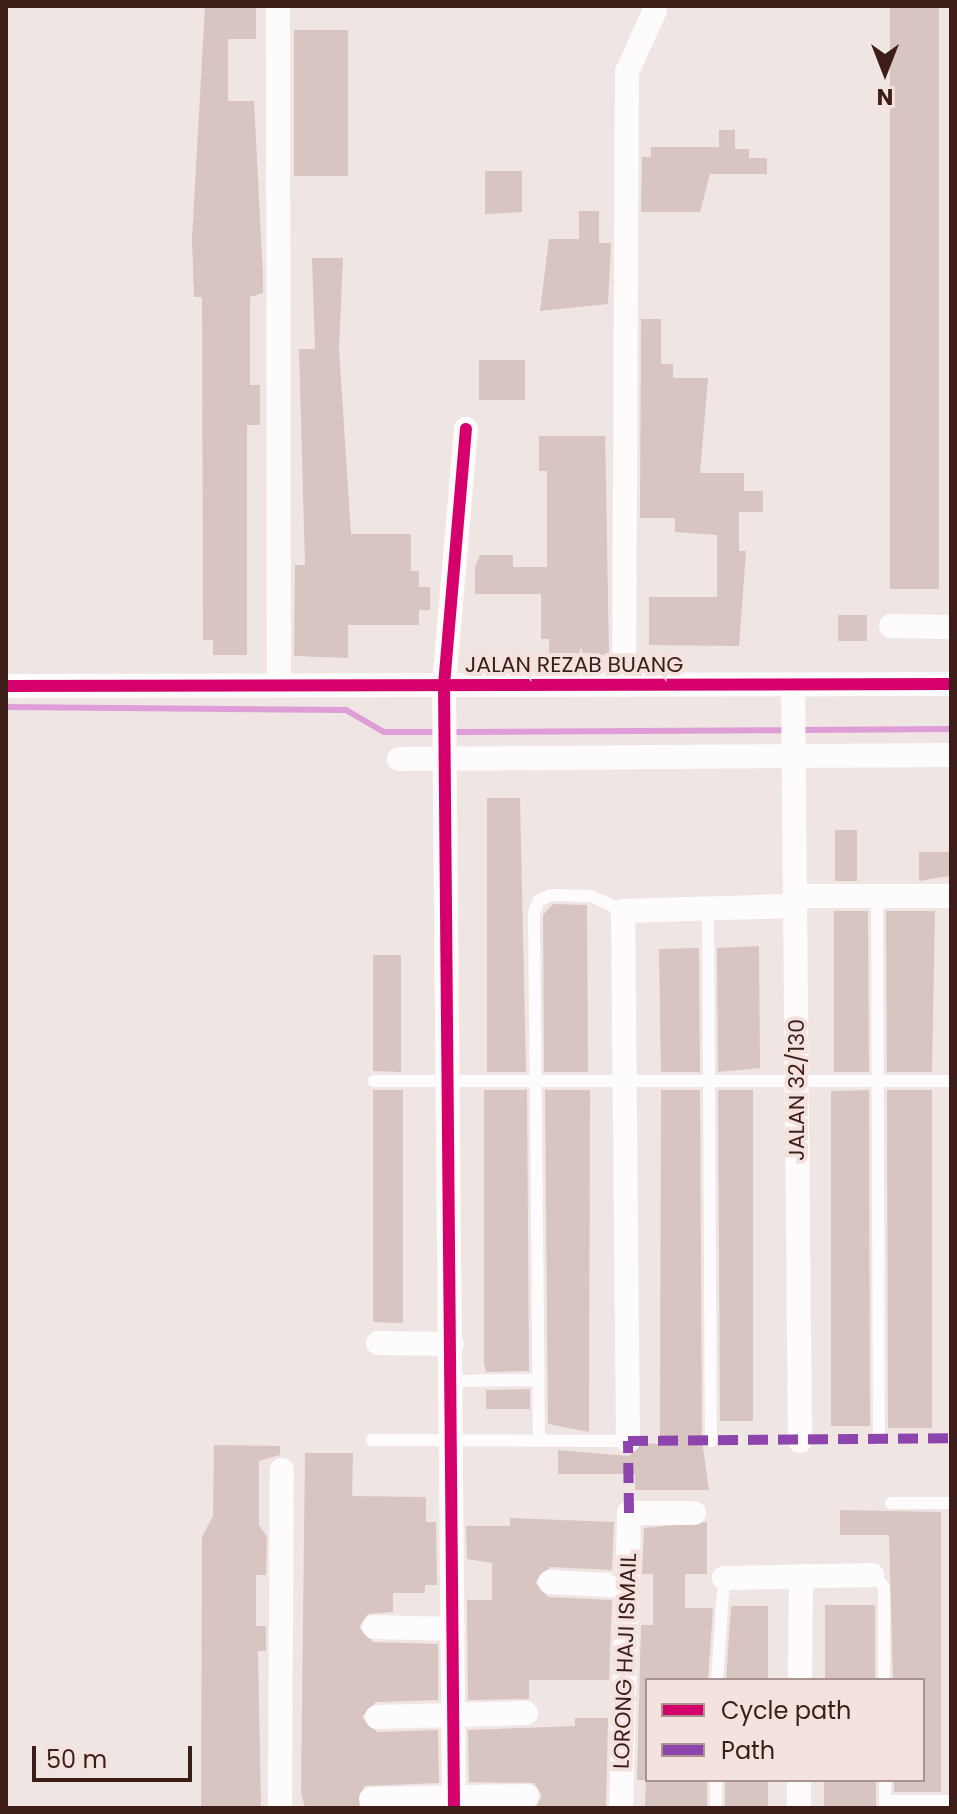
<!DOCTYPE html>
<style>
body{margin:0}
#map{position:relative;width:957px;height:1814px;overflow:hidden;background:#efe6e4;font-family:Poppins,sans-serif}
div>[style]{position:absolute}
.stream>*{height:6px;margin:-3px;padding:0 3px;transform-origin:3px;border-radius:3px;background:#de9dd7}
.building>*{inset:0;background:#d8c4c1}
.lane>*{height:12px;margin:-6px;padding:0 6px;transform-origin:6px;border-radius:6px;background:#fdfbfb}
.street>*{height:24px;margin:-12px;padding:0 12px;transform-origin:12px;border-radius:12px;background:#fdfbfb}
.quiet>*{height:10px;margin-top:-5px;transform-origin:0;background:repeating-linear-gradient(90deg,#8e44ad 0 20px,transparent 0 30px)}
.cycleway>*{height:12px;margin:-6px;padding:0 6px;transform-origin:6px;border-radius:6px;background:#d6006c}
span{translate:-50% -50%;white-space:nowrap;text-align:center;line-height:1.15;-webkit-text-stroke:8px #f4e2df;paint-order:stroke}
.street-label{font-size:22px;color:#3d1d18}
.frame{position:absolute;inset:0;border:8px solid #3d1d18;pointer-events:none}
.legend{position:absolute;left:645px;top:1678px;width:280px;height:104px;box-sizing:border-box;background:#f4e2df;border:2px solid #ab938f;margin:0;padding:10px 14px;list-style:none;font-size:24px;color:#3d1d18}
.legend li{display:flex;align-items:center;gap:16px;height:40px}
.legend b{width:40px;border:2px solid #ab938f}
.north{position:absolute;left:845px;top:32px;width:80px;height:80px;-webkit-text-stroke:6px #f4e2df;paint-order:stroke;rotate:180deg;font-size:22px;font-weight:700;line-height:32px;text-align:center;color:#3d1d18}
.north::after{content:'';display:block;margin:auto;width:28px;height:36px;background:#3d1d18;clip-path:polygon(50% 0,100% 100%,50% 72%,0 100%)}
.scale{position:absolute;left:32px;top:1746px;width:160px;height:36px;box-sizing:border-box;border:4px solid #3d1d18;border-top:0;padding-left:10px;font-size:24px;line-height:28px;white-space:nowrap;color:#3d1d18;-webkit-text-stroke:6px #f4e2df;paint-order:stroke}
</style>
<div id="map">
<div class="stream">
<div style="left:6px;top:707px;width:340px;rotate:0.5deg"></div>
<div style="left:346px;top:710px;width:44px;rotate:30.1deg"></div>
<div style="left:384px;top:732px;width:56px"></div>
<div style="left:799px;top:730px;width:152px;rotate:-0.4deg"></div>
<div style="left:451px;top:732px;width:337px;rotate:-0.3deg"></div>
</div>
<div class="building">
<div style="clip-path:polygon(205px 6px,256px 6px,256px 39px,228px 39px,228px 101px,254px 101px,263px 276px,263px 293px,250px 297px,250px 385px,260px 385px,260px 425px,247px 425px,247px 655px,213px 655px,213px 640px,203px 640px,202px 297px,194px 297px,192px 239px)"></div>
<div style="clip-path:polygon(890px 7px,939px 7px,939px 589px,890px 589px)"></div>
<div style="clip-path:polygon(294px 30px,348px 30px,348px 176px,294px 176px)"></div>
<div style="clip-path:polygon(719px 130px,735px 130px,735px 149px,749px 149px,749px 158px,767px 158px,767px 174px,710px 174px,700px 212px,641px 212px,642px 157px,651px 157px,651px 147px,719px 147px)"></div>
<div style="clip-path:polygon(485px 171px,522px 171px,522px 212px,485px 214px)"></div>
<div style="clip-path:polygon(579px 211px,599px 211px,599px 243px,611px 243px,608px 304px,540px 311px,549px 239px,579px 239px)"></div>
<div style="clip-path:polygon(312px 258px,343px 258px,339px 349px,351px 534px,411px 534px,411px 571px,419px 571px,419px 587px,430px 587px,430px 610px,419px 610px,419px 625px,348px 625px,348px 658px,294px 656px,295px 565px,305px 565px,299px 349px,315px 349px)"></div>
<div style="clip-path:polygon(641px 319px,661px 319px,661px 364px,673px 364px,673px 378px,708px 378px,700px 473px,744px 473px,744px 491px,763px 491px,763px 512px,739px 512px,739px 551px,746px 551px,739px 646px,649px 645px,649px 597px,717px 597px,717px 535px,675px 532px,675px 518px,640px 518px)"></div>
<div style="clip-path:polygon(479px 360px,525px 360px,525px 400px,479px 400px)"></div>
<div style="clip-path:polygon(605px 426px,609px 655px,549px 655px,549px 639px,541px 639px,541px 594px,475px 594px,475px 567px,480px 555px,513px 555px,513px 567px,547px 567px,547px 471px,539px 471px,539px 436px,605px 436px)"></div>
<div style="clip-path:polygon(838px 615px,867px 615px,867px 641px,838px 641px)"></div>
<div style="clip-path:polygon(487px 798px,520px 798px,526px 1072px,487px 1072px)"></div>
<div style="clip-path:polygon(835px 830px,857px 830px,857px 881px,835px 881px)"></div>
<div style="clip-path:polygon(919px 852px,949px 852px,949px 876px,919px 881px)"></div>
<div style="clip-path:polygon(553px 904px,587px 905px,588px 1072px,544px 1072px,543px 915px)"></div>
<div style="clip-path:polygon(834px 911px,868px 911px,869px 1072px,834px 1072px)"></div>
<div style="clip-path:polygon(886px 911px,935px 911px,932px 1072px,887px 1072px)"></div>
<div style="clip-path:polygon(759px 946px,760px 1068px,718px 1072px,717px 948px)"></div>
<div style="clip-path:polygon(699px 948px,700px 1072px,661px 1072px,659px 949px)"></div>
<div style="clip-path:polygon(373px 955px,401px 955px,401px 1072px,373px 1071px)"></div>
<div style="clip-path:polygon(373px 1090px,403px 1090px,403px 1323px,373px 1322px)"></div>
<div style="clip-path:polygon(484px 1090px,527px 1090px,529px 1371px,486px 1372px,484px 1362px)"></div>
<div style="clip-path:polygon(545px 1090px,590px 1090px,589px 1432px,548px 1424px)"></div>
<div style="clip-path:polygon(661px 1090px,700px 1090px,702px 1441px,709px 1490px,635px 1490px,635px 1474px,558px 1474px,558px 1450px,629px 1456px,642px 1443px,660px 1444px)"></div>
<div style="clip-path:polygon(718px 1090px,753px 1090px,753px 1421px,720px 1421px)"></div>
<div style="clip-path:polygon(869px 1090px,870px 1426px,831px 1426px,831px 1091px)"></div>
<div style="clip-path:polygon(887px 1090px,932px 1090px,932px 1428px,888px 1428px)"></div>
<div style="clip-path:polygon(530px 1389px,530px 1409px,486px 1409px,486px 1390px)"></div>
<div style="clip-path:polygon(214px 1445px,280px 1446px,280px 1455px,259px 1461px,259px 1525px,267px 1537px,266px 1575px,256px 1575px,256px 1626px,266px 1626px,266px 1651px,258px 1651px,261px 1808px,201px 1808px,202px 1537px,213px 1516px)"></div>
<div style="clip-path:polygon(305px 1453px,353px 1453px,352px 1496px,426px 1497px,426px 1522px,436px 1522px,437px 1585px,425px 1585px,425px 1593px,393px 1593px,393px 1612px,368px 1614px,359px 1627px,373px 1642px,438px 1644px,438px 1700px,376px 1702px,362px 1717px,377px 1732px,438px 1730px,439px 1783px,364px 1786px,359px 1808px,305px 1808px,301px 1792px)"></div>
<div style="clip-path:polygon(840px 1510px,941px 1512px,941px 1792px,894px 1792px,894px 1780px,923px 1780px,923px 1680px,893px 1680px,889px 1535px,840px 1535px)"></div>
<div style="clip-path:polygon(510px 1518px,614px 1522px,612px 1570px,550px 1567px,535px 1582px,548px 1597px,612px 1600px,609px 1680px,529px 1680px,529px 1699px,468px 1700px,467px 1600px,492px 1600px,492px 1563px,467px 1559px,466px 1526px,510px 1526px)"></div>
<div style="clip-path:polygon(707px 1522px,707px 1574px,685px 1574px,685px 1608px,713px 1608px,708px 1680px,647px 1680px,647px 1780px,637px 1780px,641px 1625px,653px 1625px,653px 1574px,642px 1574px,644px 1528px)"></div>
<div style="clip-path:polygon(825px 1605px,875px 1605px,875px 1680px,825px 1680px)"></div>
<div style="clip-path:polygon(731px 1606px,768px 1606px,768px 1680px,726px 1680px)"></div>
<div style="clip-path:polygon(575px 1718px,608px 1718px,606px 1808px,536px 1808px,542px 1795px,534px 1783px,469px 1782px,468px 1730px,575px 1726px)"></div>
<div style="clip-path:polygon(646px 1780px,707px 1780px,707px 1808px,645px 1808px)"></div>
<div style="clip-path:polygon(725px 1780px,768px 1780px,768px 1808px,725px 1808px)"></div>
<div style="clip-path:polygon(824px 1780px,876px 1780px,876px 1808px,824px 1808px)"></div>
</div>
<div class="lane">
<div style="left:877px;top:896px;width:543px;rotate:89.79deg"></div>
<div style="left:708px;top:909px;width:532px;rotate:89.68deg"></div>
<div style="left:374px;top:1081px;width:577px"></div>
<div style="left:452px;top:1381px;width:86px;rotate:-0.7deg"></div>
<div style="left:372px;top:1440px;width:256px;rotate:0.2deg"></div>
<div style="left:539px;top:1440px;width:527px;rotate:-90.54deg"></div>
<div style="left:534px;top:913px;width:14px;rotate:-69deg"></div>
<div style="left:539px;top:900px;width:13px;rotate:-23deg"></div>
<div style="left:551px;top:895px;width:40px;rotate:1.4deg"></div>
<div style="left:591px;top:896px;width:35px;rotate:25deg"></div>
<div style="left:891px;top:1503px;width:60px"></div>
<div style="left:872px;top:1575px;width:17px;rotate:45deg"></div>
<div style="left:884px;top:1587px;width:93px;rotate:90deg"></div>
<div style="left:717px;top:1680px;width:102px;rotate:-86.1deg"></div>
<div style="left:885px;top:1780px;width:28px;rotate:90deg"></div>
<div style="left:885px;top:1801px;width:66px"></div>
<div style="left:716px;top:1808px;width:28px;rotate:-90deg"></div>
</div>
<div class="street">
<div style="left:278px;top:6px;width:679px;rotate:89.92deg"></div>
<div style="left:891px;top:626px;width:60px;rotate:1deg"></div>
<div style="left:624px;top:685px;width:613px;rotate:-89.72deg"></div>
<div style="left:627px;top:72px;width:68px;rotate:-65.7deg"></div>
<div style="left:793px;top:685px;width:756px;rotate:89.47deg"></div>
<div style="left:6px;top:686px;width:945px;rotate:-0.12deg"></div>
<div style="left:399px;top:759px;width:552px;rotate:-0.42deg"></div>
<div style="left:796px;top:896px;width:155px"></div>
<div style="left:378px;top:1343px;width:74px;rotate:0.8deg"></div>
<div style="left:628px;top:1441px;width:530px;rotate:-90.54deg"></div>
<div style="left:623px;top:911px;width:173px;rotate:-1.7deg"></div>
<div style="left:724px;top:1578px;width:148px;rotate:-1.2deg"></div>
<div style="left:550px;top:1582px;width:77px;rotate:3deg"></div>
<div style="left:374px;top:1627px;width:79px;rotate:1.5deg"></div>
<div style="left:800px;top:1680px;width:104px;rotate:-89.4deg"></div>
<div style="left:377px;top:1717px;width:149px;rotate:-1.5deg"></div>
<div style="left:371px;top:1799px;width:156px;rotate:-1.1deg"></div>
<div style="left:280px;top:1808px;width:338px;rotate:-89.7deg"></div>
<div style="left:454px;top:1808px;width:1123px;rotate:-90.51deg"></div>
<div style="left:444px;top:685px;width:257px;rotate:-85.1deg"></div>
<div style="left:621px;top:1808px;width:295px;rotate:-88.4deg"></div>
<div style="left:629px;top:1513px;width:65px"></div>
<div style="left:799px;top:1808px;width:28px;rotate:-90deg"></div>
</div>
<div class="quiet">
<div style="left:629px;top:1513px;width:72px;rotate:-90.8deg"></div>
<div style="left:628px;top:1441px;width:323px;rotate:-0.5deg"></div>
</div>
<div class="cycleway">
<div style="left:6px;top:686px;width:945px;rotate:-0.12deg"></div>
<div style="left:454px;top:1808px;width:1123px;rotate:-90.51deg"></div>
<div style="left:444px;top:685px;width:257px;rotate:-85.1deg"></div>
</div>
<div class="street-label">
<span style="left:574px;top:665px">JALAN REZAB BUANG</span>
<span style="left:797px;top:1090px;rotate:-90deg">JALAN 32/130</span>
<span style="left:625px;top:1661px;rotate:-88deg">LORONG HAJI ISMAIL</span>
</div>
<div class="frame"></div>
<ul class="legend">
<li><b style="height:10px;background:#d6006c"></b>Cycle path</li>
<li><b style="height:10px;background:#8e44ad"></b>Path</li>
</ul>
<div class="north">N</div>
<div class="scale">50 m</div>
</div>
